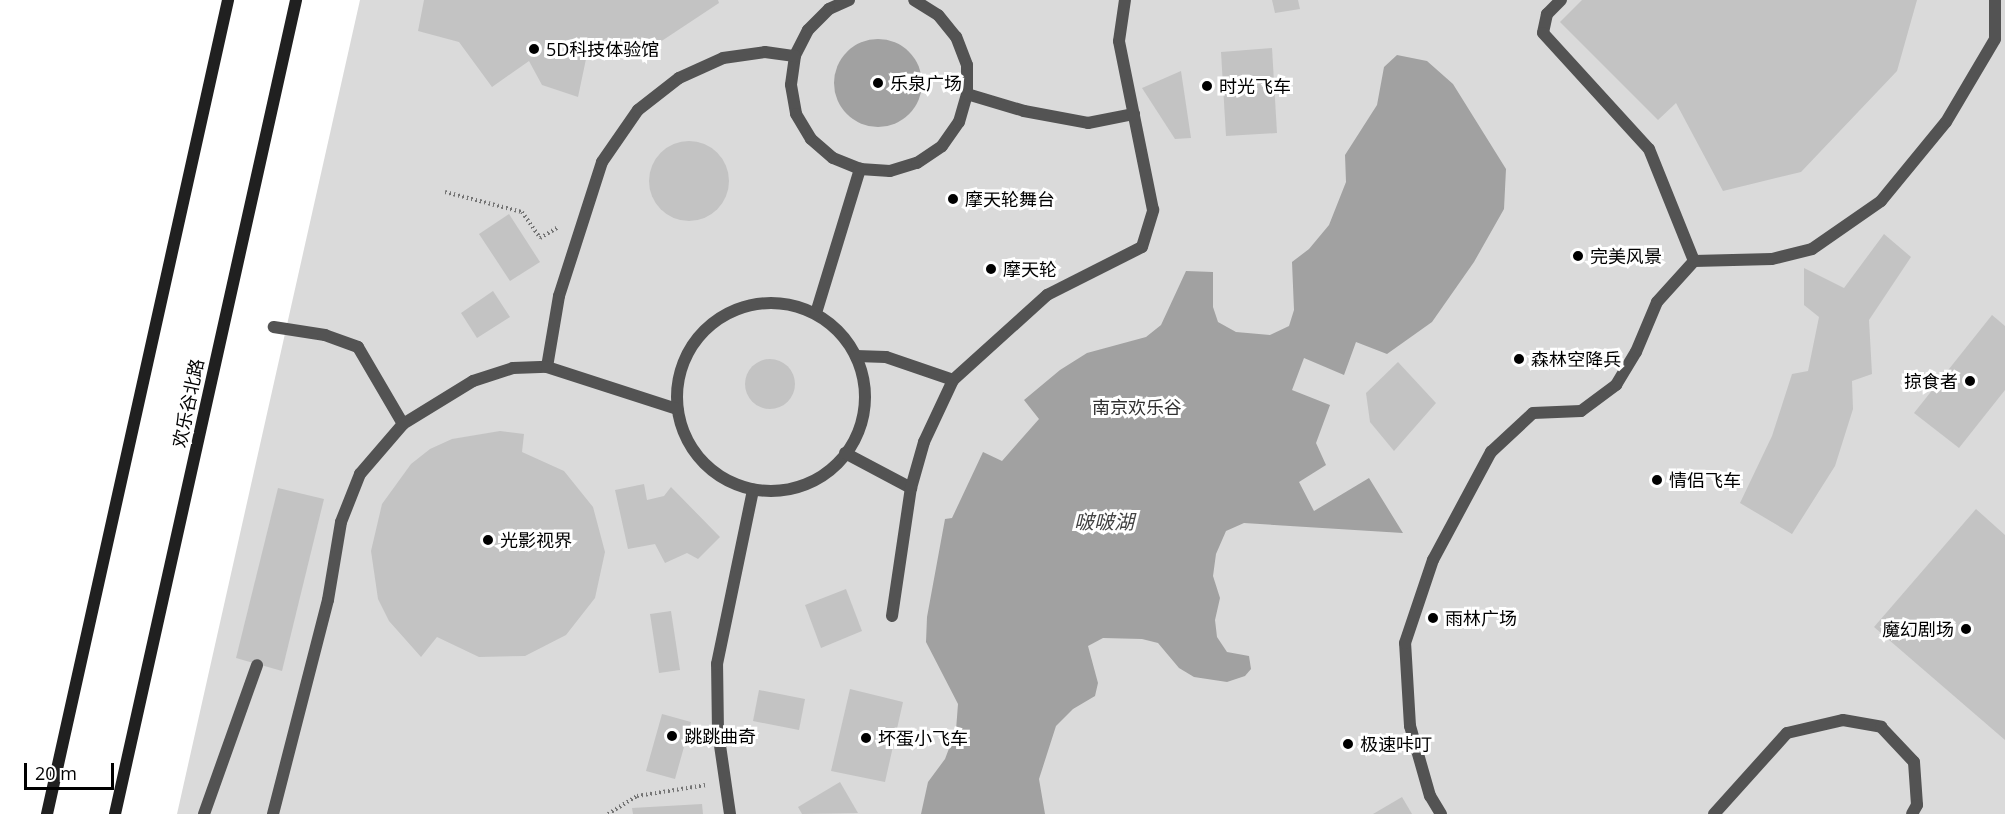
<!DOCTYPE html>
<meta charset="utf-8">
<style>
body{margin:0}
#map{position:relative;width:2005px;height:814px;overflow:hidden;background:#fff;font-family:"Open Sans","Noto Sans SC",sans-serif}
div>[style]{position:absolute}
.green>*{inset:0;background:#dadada}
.water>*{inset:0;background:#a1a1a1}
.round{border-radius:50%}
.building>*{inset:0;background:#c3c3c3}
.path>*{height:4px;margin-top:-2px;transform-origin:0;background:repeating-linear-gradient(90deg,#757575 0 1.5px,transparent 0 4.5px)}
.lane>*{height:12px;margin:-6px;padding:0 6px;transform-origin:6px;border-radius:6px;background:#535353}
.street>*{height:12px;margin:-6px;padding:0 6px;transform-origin:6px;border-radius:6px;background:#535353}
.street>.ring{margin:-6px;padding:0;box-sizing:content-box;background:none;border:12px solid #535353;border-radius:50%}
.secondary>*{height:12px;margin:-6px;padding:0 6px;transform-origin:6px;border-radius:6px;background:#202020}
.dots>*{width:16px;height:16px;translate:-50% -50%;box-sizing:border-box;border:3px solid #fff;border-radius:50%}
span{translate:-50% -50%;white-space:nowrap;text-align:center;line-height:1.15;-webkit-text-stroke:6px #fff;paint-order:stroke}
.poi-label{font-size:18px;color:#000}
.left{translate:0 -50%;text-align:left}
.right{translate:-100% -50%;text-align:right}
.street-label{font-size:18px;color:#000}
.park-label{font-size:18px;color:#313131}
.water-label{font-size:20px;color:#424242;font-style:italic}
.scale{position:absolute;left:24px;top:763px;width:90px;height:27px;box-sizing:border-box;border:3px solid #000;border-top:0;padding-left:8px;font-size:18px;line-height:21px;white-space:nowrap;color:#000;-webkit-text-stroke:4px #fff;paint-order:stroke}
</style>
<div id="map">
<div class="green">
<div style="clip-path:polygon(360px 0,2005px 0,2005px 814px,177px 814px)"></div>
</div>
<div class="water">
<div class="round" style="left:834px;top:39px;width:88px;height:88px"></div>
<div style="clip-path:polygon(1397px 55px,1427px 61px,1453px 84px,1506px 169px,1504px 209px,1474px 262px,1432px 322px,1387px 354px,1356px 342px,1344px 375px,1304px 358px,1292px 390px,1330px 405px,1316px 443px,1326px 465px,1299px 482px,1314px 511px,1369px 478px,1403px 533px,1244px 523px,1226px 531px,1216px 554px,1213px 576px,1220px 598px,1215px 620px,1217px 637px,1227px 652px,1249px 656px,1251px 669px,1245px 676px,1227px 682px,1194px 677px,1179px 668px,1158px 643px,1142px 639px,1103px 638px,1088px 646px,1098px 683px,1095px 696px,1073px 709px,1056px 726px,1039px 779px,1045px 814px,921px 814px,928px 782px,945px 759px,956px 730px,958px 704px,926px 642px,927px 617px,945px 519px,952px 518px,983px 452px,1002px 461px,1039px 419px,1024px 400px,1060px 370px,1087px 353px,1146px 337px,1161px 325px,1186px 271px,1213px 272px,1213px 307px,1218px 322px,1236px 332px,1270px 335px,1289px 326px,1294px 310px,1292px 262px,1309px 249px,1329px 225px,1346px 182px,1345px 155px,1377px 105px,1384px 67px)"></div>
</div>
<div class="building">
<div style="clip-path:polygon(424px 0,718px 0,719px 3px,642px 54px,612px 44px,586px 59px,578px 97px,542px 85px,529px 61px,492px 87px,459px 42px,418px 31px)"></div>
<div style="clip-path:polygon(1272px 0,1298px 0,1300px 9px,1275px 13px)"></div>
<div style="clip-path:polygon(1582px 0,1917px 0,1897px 71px,1801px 172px,1723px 191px,1676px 103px,1658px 120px,1560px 22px)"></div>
<div style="clip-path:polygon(1272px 48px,1277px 133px,1226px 136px,1221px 52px)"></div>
<div style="clip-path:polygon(1181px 71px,1191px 138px,1175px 139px,1142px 88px)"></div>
<div class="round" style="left:649px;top:141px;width:80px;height:80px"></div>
<div style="clip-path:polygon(509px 214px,540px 262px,510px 281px,479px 234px)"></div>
<div style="clip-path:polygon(1884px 234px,1911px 257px,1869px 320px,1872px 374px,1852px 381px,1853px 409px,1835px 466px,1792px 534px,1740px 503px,1772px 436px,1792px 374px,1808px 371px,1819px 317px,1804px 305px,1804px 268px,1844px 288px)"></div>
<div style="clip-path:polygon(493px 291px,510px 317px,477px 338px,461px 313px)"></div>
<div style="clip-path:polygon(1992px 315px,2005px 326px,2005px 390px,1959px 448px,1914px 413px)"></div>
<div class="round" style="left:745px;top:359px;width:50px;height:50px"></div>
<div style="clip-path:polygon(1398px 362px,1436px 403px,1394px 451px,1370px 422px,1366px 393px)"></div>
<div style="clip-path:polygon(500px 431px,524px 434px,522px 452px,564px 471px,593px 507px,605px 552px,595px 598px,566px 635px,525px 656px,479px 657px,437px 637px,421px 657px,389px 621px,378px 599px,371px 551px,382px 504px,411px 464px,430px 449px,452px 439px)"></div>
<div style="clip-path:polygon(644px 484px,647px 500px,664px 496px,671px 487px,720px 537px,698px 559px,687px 553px,665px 563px,655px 544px,628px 549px,615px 490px)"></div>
<div style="clip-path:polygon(278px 488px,324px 499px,282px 671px,236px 658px)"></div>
<div style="clip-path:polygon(1976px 509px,2005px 535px,2005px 740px,1874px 627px)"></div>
<div style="clip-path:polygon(846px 589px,862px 631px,821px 648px,805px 605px)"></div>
<div style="clip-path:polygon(671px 611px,680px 670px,659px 673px,650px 614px)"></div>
<div style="clip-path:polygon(850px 689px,903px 702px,885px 782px,831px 771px)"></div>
<div style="clip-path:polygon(759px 690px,805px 699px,799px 730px,753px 721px)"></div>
<div style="clip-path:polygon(662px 714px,691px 722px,675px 779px,646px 771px)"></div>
<div style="clip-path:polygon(840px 782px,858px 813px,802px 814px,798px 807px)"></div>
<div style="clip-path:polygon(1402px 797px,1412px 814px,1373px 814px)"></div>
<div style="clip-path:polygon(702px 804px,703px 814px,633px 814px,632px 808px)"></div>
</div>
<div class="path">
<div style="left:445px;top:192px;width:80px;rotate:14.6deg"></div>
<div style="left:522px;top:212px;width:32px;rotate:55deg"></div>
<div style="left:540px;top:238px;width:21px;rotate:-31deg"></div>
<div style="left:608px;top:814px;width:34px;rotate:-32deg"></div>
<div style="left:637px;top:796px;width:70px;rotate:-9.1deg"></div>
</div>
<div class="lane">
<div style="left:204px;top:814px;width:158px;rotate:-70.4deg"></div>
<div style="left:273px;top:814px;width:221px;rotate:-75.6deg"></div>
<div style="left:328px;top:600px;width:79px;rotate:-80.5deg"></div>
<div style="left:341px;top:522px;width:52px;rotate:-68.4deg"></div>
<div style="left:360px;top:474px;width:66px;rotate:-49.3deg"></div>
<div style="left:403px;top:424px;width:89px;rotate:-120.3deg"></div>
<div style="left:358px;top:347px;width:35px;rotate:-160deg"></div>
<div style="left:325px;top:335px;width:52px;rotate:-171.1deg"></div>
</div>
<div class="street">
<div style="left:849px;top:0;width:22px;rotate:156deg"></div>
<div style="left:829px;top:9px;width:30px;rotate:135deg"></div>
<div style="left:808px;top:30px;width:29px;rotate:117deg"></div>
<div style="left:795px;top:56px;width:29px;rotate:98deg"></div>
<div style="left:791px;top:85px;width:29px;rotate:80deg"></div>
<div style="left:796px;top:114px;width:29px;rotate:59deg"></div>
<div style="left:811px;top:139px;width:29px;rotate:41deg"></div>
<div style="left:833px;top:158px;width:29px;rotate:22deg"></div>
<div style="left:860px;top:169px;width:30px;rotate:4deg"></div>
<div style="left:890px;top:171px;width:28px;rotate:-17deg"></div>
<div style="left:917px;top:163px;width:30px;rotate:-34deg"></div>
<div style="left:942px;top:146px;width:29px;rotate:-55deg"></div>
<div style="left:959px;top:122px;width:29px;rotate:-74deg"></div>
<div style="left:967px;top:94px;width:29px;rotate:-90deg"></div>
<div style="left:967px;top:65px;width:30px;rotate:-111deg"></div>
<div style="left:956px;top:37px;width:28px;rotate:-129deg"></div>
<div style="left:938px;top:15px;width:28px;rotate:-148deg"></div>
<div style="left:1561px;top:0;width:20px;rotate:135deg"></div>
<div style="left:1547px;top:14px;width:19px;rotate:102deg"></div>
<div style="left:1543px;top:33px;width:157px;rotate:47.6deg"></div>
<div style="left:1649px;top:149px;width:121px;rotate:68.1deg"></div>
<div style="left:967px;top:94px;width:59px;rotate:16.6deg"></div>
<div style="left:1024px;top:111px;width:65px;rotate:10.6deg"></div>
<div style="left:1088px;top:123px;width:47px;rotate:-11.1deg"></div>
<div class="ring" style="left:677px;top:303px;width:176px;height:176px"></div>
<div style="left:816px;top:313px;width:151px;rotate:-73deg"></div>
<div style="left:856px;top:356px;width:30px;rotate:2deg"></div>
<div style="left:886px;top:357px;width:71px;rotate:18.9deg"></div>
<div style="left:547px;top:367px;width:72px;rotate:-80.4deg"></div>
<div style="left:559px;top:296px;width:141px;rotate:-72.2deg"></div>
<div style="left:602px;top:162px;width:63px;rotate:-55.3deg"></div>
<div style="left:638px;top:110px;width:52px;rotate:-38deg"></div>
<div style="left:679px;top:78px;width:48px;rotate:-24.4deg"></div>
<div style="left:723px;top:58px;width:42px;rotate:-8.1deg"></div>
<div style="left:765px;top:52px;width:30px;rotate:8deg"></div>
<div style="left:403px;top:424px;width:82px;rotate:-31.6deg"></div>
<div style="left:473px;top:381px;width:42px;rotate:-18deg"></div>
<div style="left:513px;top:368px;width:34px;rotate:-2deg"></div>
<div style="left:547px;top:367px;width:137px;rotate:17.9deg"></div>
<div style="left:845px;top:453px;width:75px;rotate:27.9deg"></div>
<div style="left:892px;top:616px;width:129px;rotate:-81.6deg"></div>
<div style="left:911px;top:488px;width:48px;rotate:-74.2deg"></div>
<div style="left:924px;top:442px;width:68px;rotate:-64.9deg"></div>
<div style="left:953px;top:380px;width:127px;rotate:-42.1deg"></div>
<div style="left:1047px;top:295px;width:106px;rotate:-26.8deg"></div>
<div style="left:1142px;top:247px;width:39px;rotate:-73deg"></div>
<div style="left:1153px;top:210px;width:172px;rotate:-101.4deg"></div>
<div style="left:1119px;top:41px;width:41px;rotate:-81.7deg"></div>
<div style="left:730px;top:814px;width:83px;rotate:-98.3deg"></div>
<div style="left:718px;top:732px;width:68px;rotate:-90.8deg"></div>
<div style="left:717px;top:664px;width:178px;rotate:-78.3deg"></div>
<div style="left:1441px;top:814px;width:21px;rotate:-121deg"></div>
<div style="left:1430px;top:796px;width:73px;rotate:-105.9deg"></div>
<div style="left:1410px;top:726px;width:83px;rotate:-93.4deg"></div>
<div style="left:1405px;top:643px;width:88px;rotate:-71.4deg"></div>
<div style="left:1433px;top:560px;width:123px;rotate:-61.8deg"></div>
<div style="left:1491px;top:452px;width:57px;rotate:-42.9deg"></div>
<div style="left:1533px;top:413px;width:48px;rotate:-2.4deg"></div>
<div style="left:1581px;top:411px;width:44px;rotate:-36.6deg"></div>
<div style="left:1616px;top:385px;width:39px;rotate:-59deg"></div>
<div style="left:1636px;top:352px;width:54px;rotate:-67.2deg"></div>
<div style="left:1657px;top:302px;width:55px;rotate:-47.9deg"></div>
<div style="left:1694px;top:261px;width:78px;rotate:-1.5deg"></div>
<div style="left:1772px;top:259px;width:41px;rotate:-14deg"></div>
<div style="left:1812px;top:249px;width:84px;rotate:-34.8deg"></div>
<div style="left:1881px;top:201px;width:102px;rotate:-50.6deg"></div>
<div style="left:1946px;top:122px;width:96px;rotate:-59.4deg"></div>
<div style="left:1995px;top:39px;width:39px;rotate:-90deg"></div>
<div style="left:1714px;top:814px;width:109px;rotate:-48deg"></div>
<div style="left:1787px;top:733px;width:57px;rotate:-13.1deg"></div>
<div style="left:1843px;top:720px;width:39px;rotate:10deg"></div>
<div style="left:1881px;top:727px;width:48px;rotate:46.7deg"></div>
<div style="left:1914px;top:762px;width:43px;rotate:86deg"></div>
<div style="left:1917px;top:805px;width:10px;rotate:119deg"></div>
</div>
<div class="secondary">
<div style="left:47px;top:814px;width:834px;rotate:-77.46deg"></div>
<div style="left:115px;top:814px;width:834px;rotate:-77.46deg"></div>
</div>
<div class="dots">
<div style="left:534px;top:49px;background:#000"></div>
<div style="left:878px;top:83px;background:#000"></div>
<div style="left:1207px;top:86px;background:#000"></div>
<div style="left:953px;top:199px;background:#000"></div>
<div style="left:1578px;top:256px;background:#000"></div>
<div style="left:991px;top:269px;background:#000"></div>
<div style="left:1519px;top:359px;background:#000"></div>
<div style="left:1970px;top:381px;background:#000"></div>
<div style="left:1657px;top:480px;background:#000"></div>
<div style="left:488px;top:540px;background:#000"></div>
<div style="left:1433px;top:618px;background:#000"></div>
<div style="left:1966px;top:629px;background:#000"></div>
<div style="left:672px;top:736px;background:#000"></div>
<div style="left:866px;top:738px;background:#000"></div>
<div style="left:1348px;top:744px;background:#000"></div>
</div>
<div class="poi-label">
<span class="left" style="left:546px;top:49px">5D科技体验馆</span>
<span class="left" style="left:890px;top:83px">乐泉广场</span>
<span class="left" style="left:1219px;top:86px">时光飞车</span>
<span class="left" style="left:965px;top:199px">摩天轮舞台</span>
<span class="left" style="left:1590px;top:256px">完美风景</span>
<span class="left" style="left:1003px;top:269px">摩天轮</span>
<span class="left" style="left:1531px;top:359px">森林空降兵</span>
<span class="right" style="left:1958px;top:381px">掠食者</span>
<span class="left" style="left:1669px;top:480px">情侣飞车</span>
<span class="left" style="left:500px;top:540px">光影视界</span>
<span class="left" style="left:1445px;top:618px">雨林广场</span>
<span class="right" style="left:1954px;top:629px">魔幻剧场</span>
<span class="left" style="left:684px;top:736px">跳跳曲奇</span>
<span class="left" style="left:878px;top:738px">坏蛋小飞车</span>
<span class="left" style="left:1360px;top:744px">极速咔叮</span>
</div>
<div class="street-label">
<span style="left:188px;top:403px;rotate:-78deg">欢乐谷北路</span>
</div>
<div class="park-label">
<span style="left:1137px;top:407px">南京欢乐谷</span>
</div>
<div class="water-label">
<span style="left:1104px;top:521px">啵啵湖</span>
</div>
<div class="scale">20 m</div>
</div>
